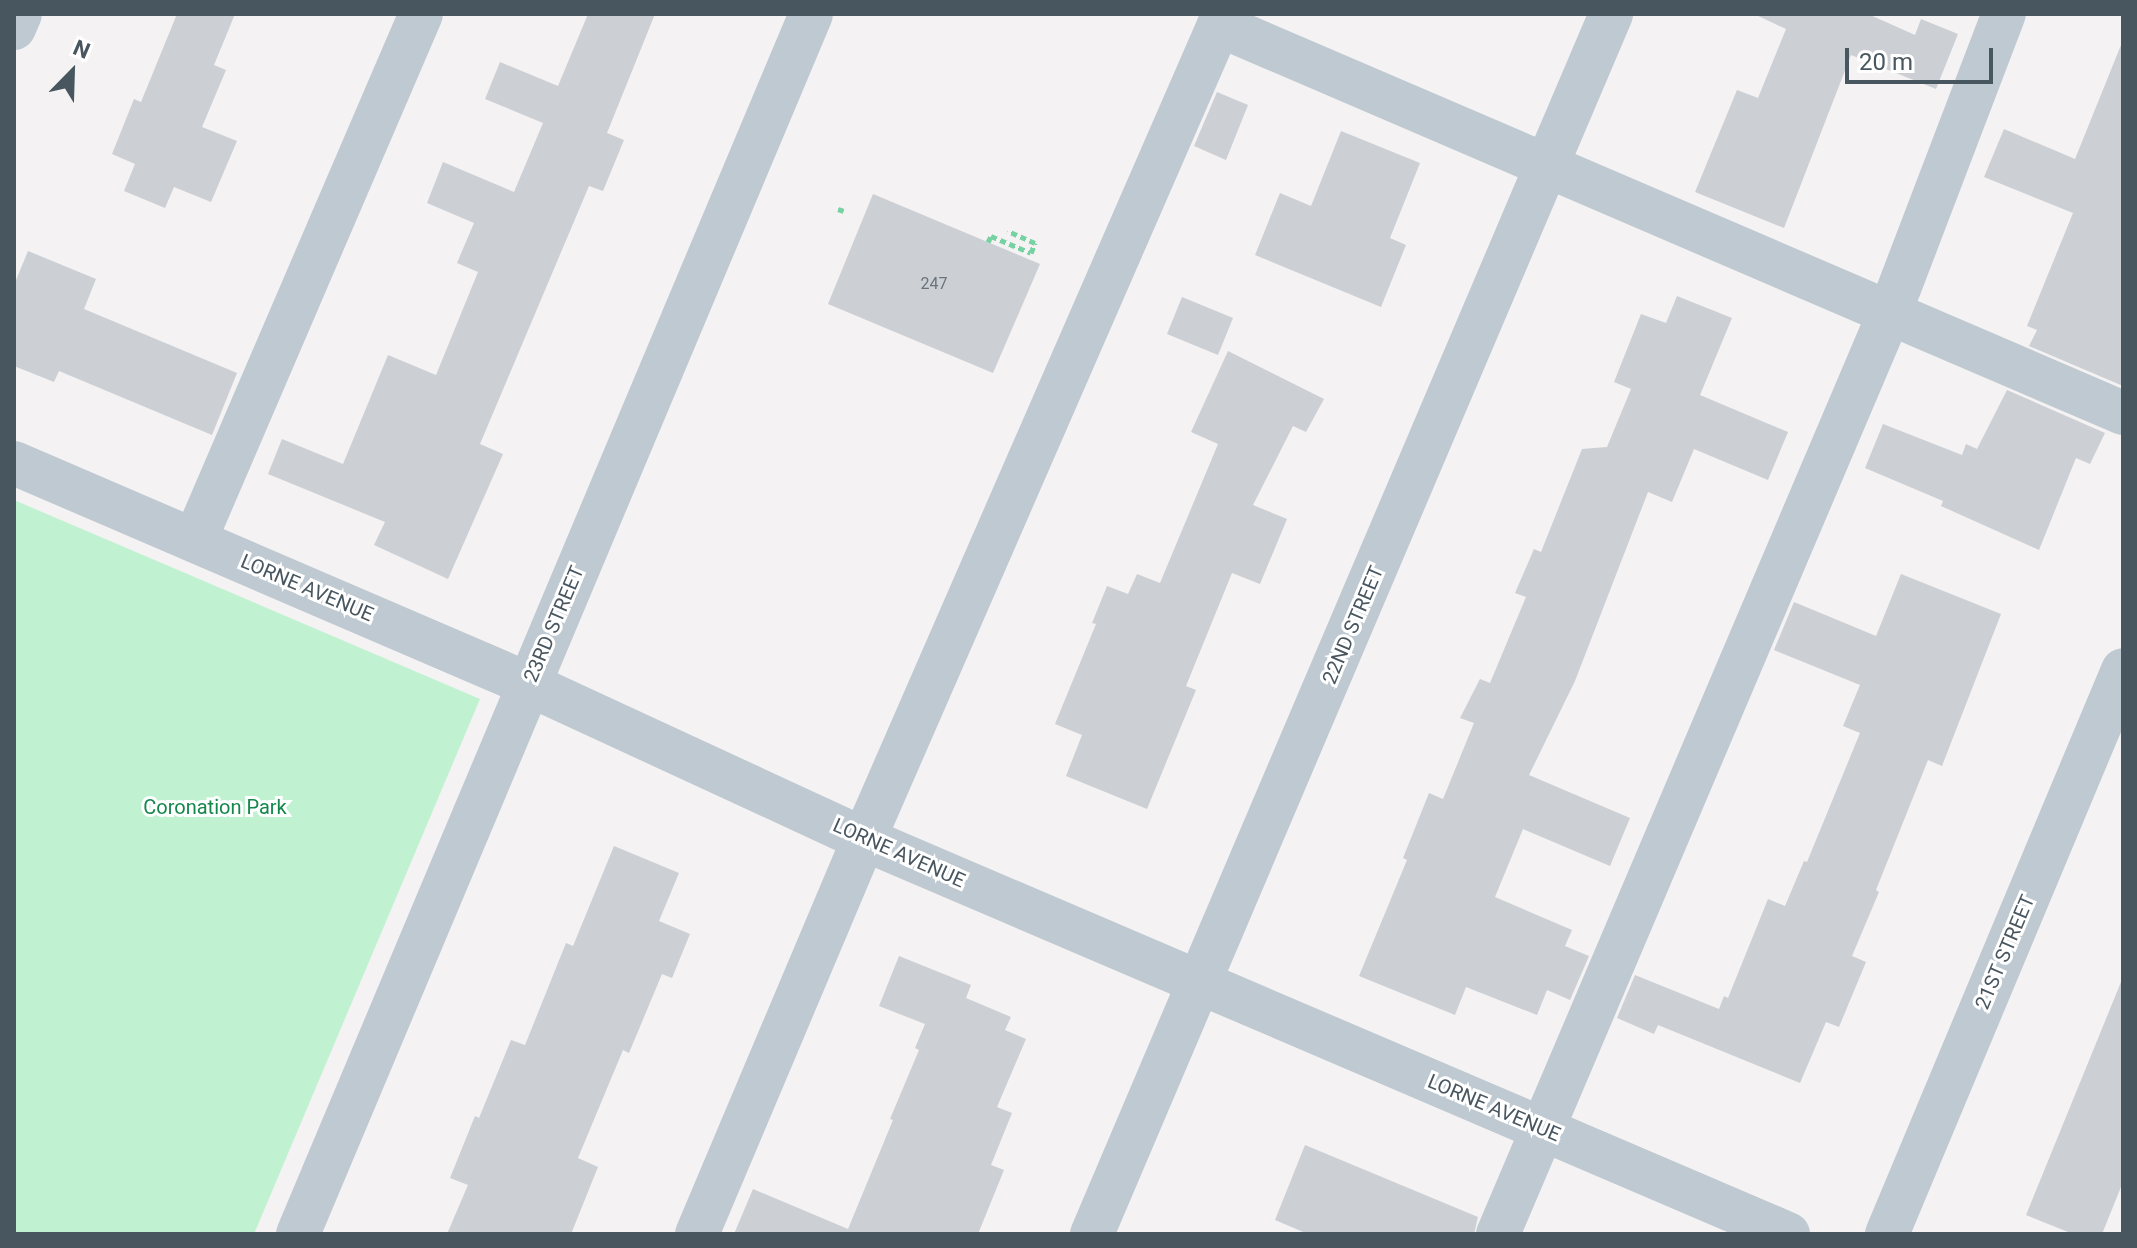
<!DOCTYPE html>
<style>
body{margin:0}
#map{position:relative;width:2137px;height:1248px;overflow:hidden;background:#f4f2f2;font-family:Roboto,sans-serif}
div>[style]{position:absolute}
.green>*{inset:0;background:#c0f2d2}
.building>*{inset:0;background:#cccfd4}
.path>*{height:5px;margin-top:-2.5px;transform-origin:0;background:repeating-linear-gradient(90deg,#76d2a3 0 6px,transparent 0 10px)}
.minor>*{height:44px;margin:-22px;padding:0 22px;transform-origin:22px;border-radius:22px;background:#bfc9d1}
span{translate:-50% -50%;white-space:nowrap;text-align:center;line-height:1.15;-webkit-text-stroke:6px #fff;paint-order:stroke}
.number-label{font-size:16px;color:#69747d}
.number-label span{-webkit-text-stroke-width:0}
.street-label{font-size:20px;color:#485660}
.park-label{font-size:20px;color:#14874b}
.frame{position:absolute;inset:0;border:16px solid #485660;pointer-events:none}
.north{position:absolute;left:32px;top:32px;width:80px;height:80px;-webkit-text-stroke:6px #fff;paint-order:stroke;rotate:23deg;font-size:22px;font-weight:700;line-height:32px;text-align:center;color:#485660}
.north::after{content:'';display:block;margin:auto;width:28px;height:36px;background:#485660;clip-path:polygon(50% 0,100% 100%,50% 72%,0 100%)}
.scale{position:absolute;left:1845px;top:48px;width:148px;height:36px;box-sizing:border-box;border:4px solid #485660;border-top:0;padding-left:10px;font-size:24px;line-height:28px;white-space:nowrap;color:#485660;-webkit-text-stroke:6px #fff;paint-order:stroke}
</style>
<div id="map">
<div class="green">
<div style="clip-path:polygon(14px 500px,480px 699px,254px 1234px,14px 1234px)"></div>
</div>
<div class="building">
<div style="clip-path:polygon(177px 14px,235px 14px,214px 65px,226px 70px,202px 127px,237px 141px,211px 202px,174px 187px,165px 208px,124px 191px,135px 164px,112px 154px,134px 99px,141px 102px)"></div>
<div style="clip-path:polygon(588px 14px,655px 14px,607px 133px,624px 140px,603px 191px,589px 186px,480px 444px,503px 454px,448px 579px,374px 545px,385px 522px,268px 474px,282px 439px,343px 464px,388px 355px,436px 375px,478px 272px,457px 263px,474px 223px,427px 203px,443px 162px,514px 192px,543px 123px,485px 99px,500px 62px,558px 86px)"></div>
<div style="clip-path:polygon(1754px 14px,1868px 14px,1915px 35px,1921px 19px,1958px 34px,1936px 89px,1851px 55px,1784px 228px,1695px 192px,1737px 90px,1758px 98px,1786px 29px)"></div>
<div style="clip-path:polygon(2121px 45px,2123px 45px,2123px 386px,2029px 346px,2037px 330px,2027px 326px,2073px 213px,1984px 177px,2004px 129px,2075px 159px)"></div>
<div style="clip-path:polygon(1217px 92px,1248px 105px,1226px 160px,1194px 146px)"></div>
<div style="clip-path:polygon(1341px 131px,1420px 163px,1390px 238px,1406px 245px,1381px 307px,1255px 255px,1280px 193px,1311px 206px)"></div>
<div style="clip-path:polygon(873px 194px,1040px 264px,993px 373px,828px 304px)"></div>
<div style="clip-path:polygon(28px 251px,96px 279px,84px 309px,237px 373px,212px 435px,59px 371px,54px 382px,14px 366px,14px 285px)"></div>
<div style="clip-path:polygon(1677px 296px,1732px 318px,1700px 395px,1788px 432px,1768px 480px,1694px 449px,1672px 502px,1648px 492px,1575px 681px,1529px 775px,1630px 818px,1610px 866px,1523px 829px,1495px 897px,1572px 930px,1565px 946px,1589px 956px,1570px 1000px,1547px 990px,1537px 1015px,1466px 987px,1455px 1015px,1359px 976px,1407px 860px,1403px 858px,1429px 793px,1443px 799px,1474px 723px,1460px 718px,1480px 679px,1490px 683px,1526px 597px,1515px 593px,1534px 549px,1541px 552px,1582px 449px,1607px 447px,1631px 389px,1614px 382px,1641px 314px,1666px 323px)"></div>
<div style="clip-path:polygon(1182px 297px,1233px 318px,1218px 355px,1167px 334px)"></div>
<div style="clip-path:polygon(1228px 351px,1324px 399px,1306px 432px,1293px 426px,1253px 505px,1287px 519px,1260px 584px,1232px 573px,1186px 686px,1196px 690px,1147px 809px,1066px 776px,1082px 735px,1055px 724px,1096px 624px,1092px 623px,1107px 586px,1128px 594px,1137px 574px,1160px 583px,1218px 444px,1191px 432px)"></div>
<div style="clip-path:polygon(2007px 390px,2105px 433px,2090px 464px,2076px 458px,2039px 550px,1941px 506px,1943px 501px,1865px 468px,1883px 424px,1962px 455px,1966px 444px,1977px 449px)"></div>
<div style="clip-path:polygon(1901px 574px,2001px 614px,1942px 766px,1928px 760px,1876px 890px,1879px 892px,1852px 956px,1866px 962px,1839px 1027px,1826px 1022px,1800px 1083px,1658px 1025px,1654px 1034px,1617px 1018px,1635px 975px,1719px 1009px,1724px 996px,1728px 998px,1768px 899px,1785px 906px,1804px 861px,1807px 862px,1860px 733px,1843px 726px,1860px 685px,1774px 650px,1794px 602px,1876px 636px)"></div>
<div style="clip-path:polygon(614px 846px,679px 873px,659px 921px,690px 934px,672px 978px,662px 974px,629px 1053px,623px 1050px,578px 1158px,598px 1167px,571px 1234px,447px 1234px,468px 1185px,450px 1178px,475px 1116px,479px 1118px,511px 1040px,525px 1045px,566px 943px,573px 946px)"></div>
<div style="clip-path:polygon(899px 956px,971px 985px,966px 998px,1011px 1017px,1005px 1030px,1026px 1039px,997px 1107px,1012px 1113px,991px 1165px,1004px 1170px,978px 1234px,734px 1234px,753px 1189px,848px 1229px,893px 1120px,890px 1119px,919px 1050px,915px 1048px,925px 1024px,879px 1006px)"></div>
<div style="clip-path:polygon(2121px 982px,2123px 1182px,2102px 1234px,2073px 1234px,2026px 1215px)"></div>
<div style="clip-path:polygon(1305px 1145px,1478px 1217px,1474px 1234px,1308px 1234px,1275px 1220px)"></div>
</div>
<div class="path">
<div style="left:838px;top:209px;width:6px;rotate:18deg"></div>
<div style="left:988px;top:242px;width:7px;rotate:-63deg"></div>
<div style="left:991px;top:236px;width:43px;rotate:23deg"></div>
<div style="left:1031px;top:253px;width:11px;rotate:-68deg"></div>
<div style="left:1035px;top:243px;width:30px;rotate:-156deg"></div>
</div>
<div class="minor">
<div style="left:14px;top:28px;width:15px;rotate:-67deg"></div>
<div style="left:14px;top:463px;width:559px;rotate:23.27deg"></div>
<div style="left:528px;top:684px;width:370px;rotate:24.8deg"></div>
<div style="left:864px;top:839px;width:1005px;rotate:23.15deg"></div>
<div style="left:195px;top:540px;width:572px;rotate:-66.75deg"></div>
<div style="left:298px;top:1234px;width:1323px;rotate:-67.19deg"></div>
<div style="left:697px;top:1234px;width:429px;rotate:-67.1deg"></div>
<div style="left:864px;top:839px;width:888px;rotate:-66.44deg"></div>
<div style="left:1219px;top:25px;width:984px;rotate:23.23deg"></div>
<div style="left:1092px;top:1234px;width:1326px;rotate:-66.95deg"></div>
<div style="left:1498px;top:1234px;width:1002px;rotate:-66.97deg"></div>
<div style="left:1890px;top:312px;width:319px;rotate:-69.1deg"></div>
<div style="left:1887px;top:1234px;width:611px;rotate:-67.29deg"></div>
</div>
<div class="number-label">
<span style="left:934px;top:284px">247</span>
</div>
<div class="street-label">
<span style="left:307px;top:588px;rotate:23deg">LORNE AVENUE</span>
<span style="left:554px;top:624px;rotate:-67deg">23RD STREET</span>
<span style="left:1353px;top:625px;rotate:-67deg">22ND STREET</span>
<span style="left:899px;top:853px;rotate:24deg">LORNE AVENUE</span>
<span style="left:2005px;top:952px;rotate:-67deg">21ST STREET</span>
<span style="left:1494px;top:1108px;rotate:23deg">LORNE AVENUE</span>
</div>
<div class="park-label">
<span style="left:215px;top:807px">Coronation Park</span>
</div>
<div class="frame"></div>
<div class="north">N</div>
<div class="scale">20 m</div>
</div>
